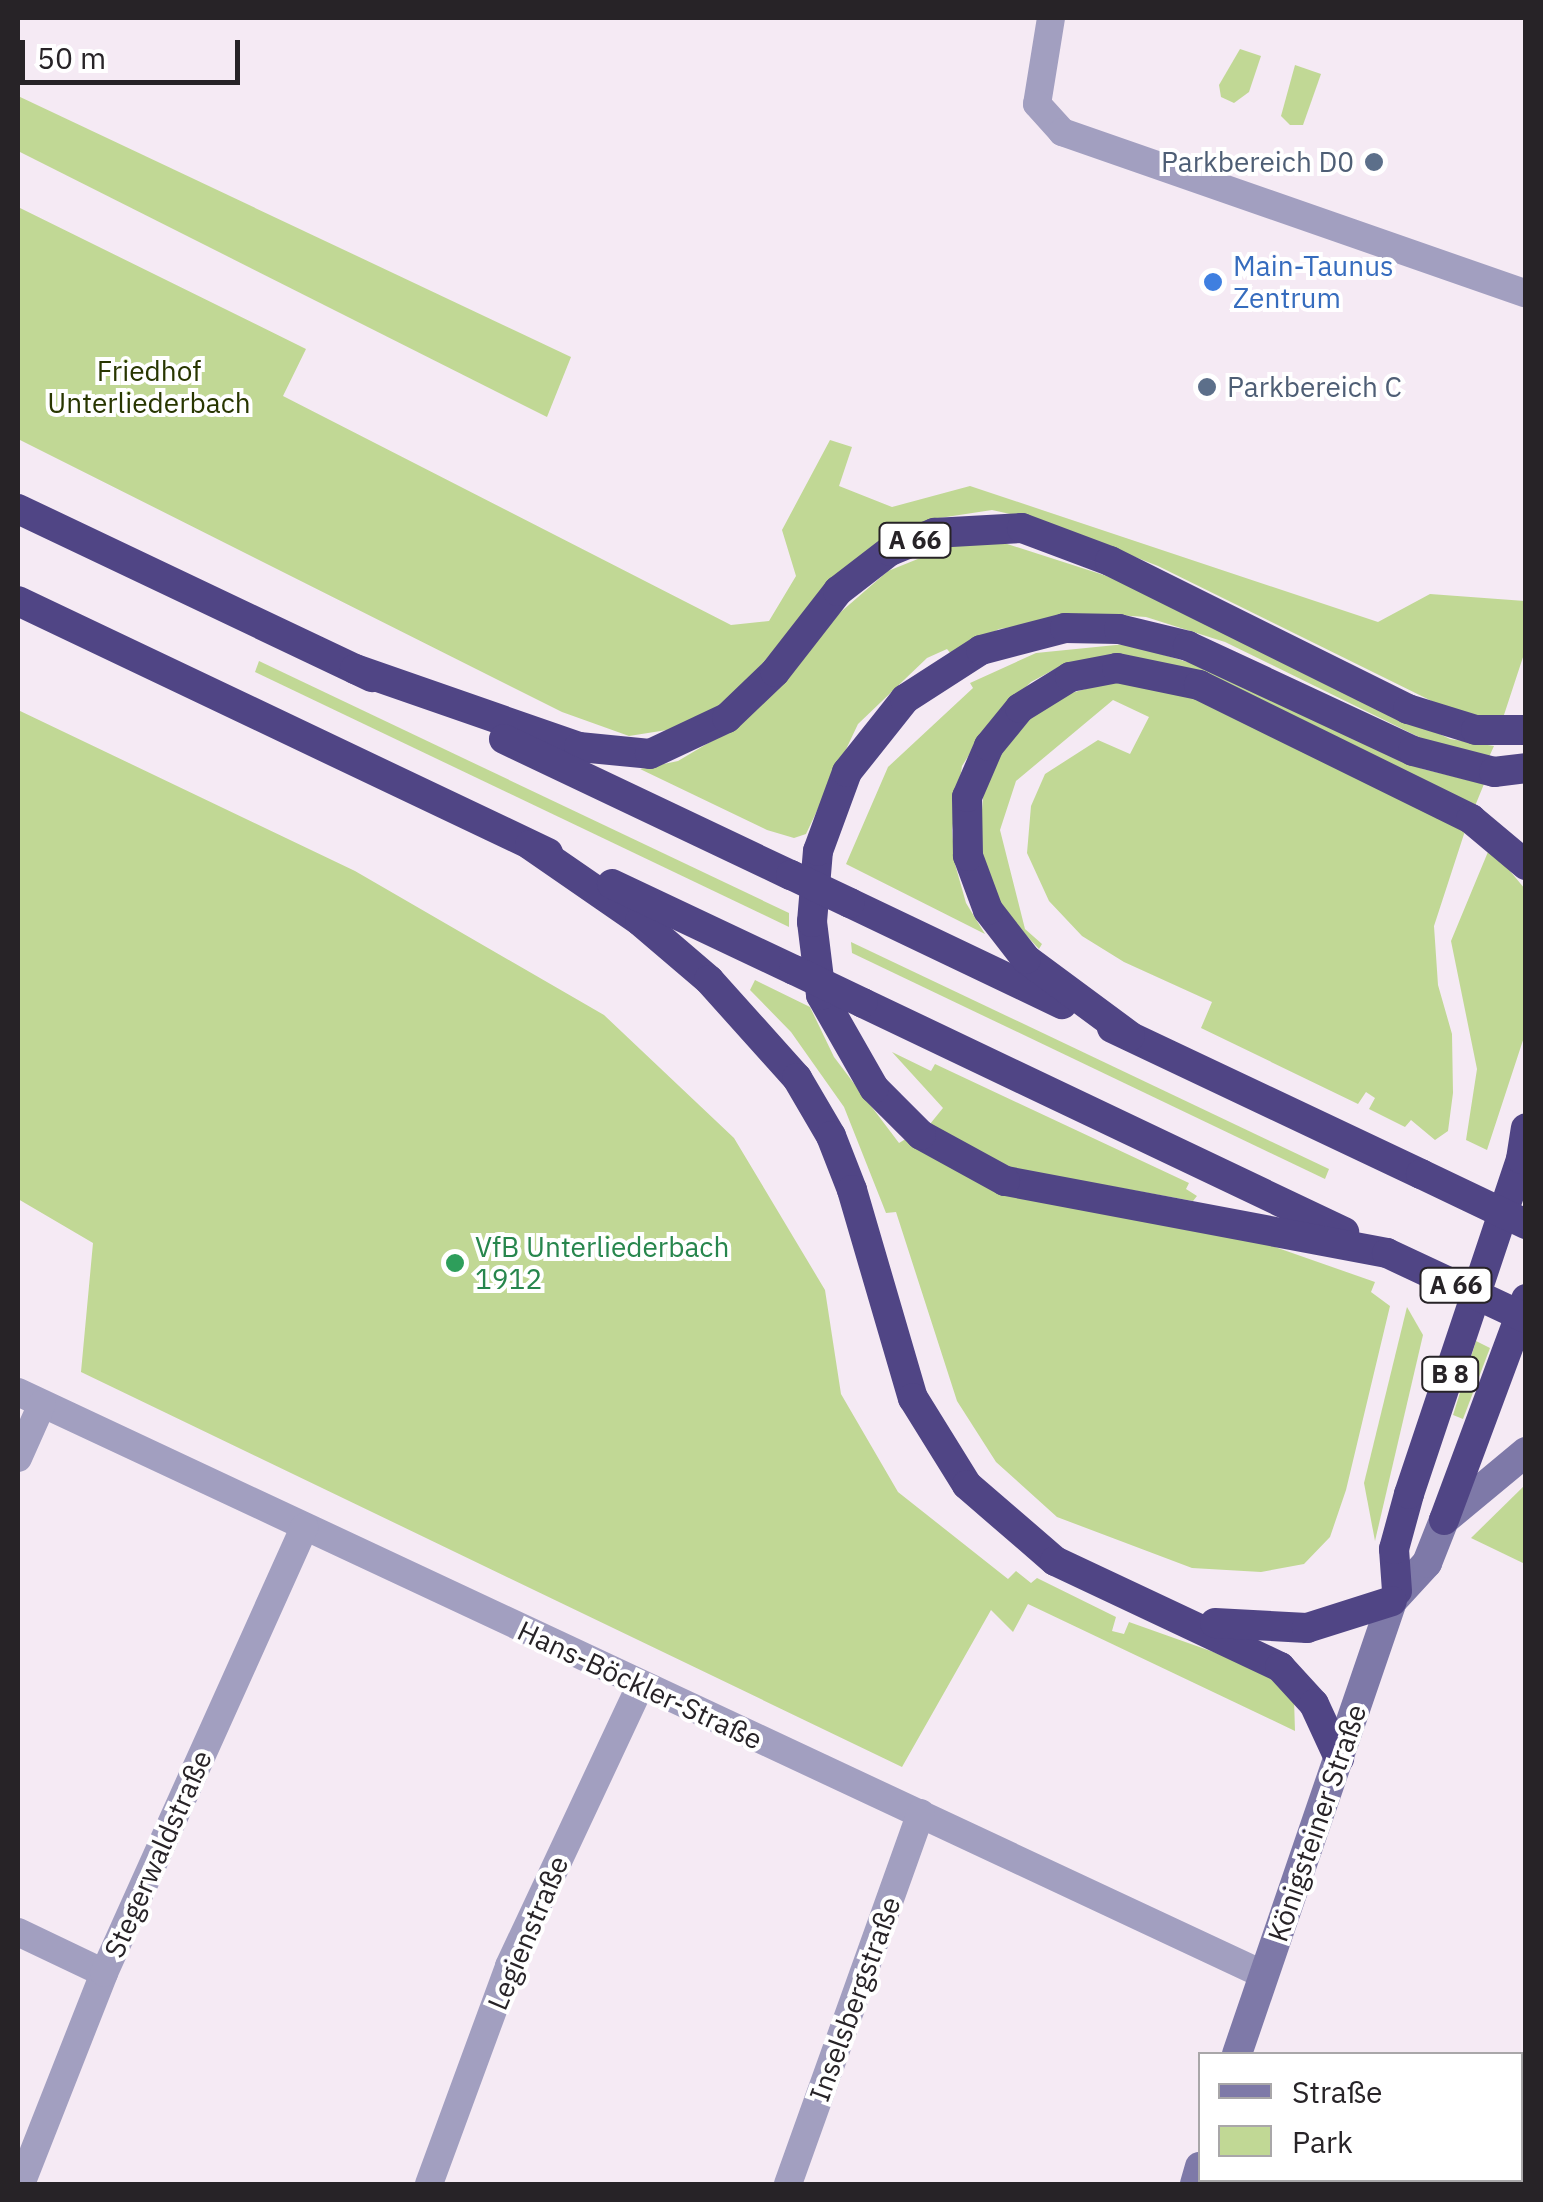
<!DOCTYPE html>
<meta charset="utf-8">
<style>
body{margin:0}
#map{position:relative;width:1543px;height:2202px;overflow:hidden;background:#f5eaf4;font-family:"IBM Plex Sans",sans-serif}
div>[style]{position:absolute}
.green>*{inset:0;background:#c1d895}
.street>*{height:28px;margin:-14px;padding:0 14px;transform-origin:14px;border-radius:14px;background:#a29fc0}
.secondary>*{height:30px;margin:-15px;padding:0 15px;transform-origin:15px;border-radius:15px;background:#7e79a8}
.highway>*{height:30px;margin:-15px;padding:0 15px;transform-origin:15px;border-radius:15px;background:#504585}
.highway-bridge>*{height:30px;margin:-15px;padding:0 15px;transform-origin:15px;border-radius:15px;background:#504585}
.dots>*{width:28px;height:28px;translate:-50% -50%;box-sizing:border-box;border:5px solid #fff;border-radius:50%}
span{translate:-50% -50%;white-space:nowrap;text-align:center;line-height:1.15;-webkit-text-stroke:8px #fff;paint-order:stroke}
.shield-label span{padding:2px 8px;background:#fff;border:2px solid;border-radius:8px;-webkit-text-stroke-width:0}
.shield-label{font-size:25px;color:#272327;font-weight:700}
.service-label{font-size:28px;color:#4e5e75}
.right{translate:-100% -50%;text-align:right}
.left{translate:0 -50%;text-align:left}
.shop-label{font-size:28px;color:#366cbe}
.park-label{font-size:28px;color:#283600}
.leisure-label{font-size:28px;color:#27864d}
.street-label{font-size:28px;color:#272327}
.frame{position:absolute;inset:0;border:20px solid #272327;pointer-events:none}
.legend{position:absolute;left:1198px;top:2052px;width:325px;height:130px;box-sizing:border-box;background:#fff;border:2px solid #a9a7a9;margin:0;padding:12px 18px;list-style:none;font-size:30px;color:#272327}
.legend li{display:flex;align-items:center;gap:20px;height:50px}
.legend b{width:50px;border:2px solid #a9a7a9}
.scale{position:absolute;left:20px;top:40px;width:220px;height:45px;box-sizing:border-box;border:5px solid #272327;border-top:0;padding-left:12px;font-size:30px;line-height:35px;white-space:nowrap;color:#272327;-webkit-text-stroke:8px #fff;paint-order:stroke}
</style>
<div id="map">
<div class="green">
<div style="clip-path:polygon(1240px 49px,1261px 56px,1249px 92px,1234px 103px,1221px 97px,1219px 85px)"></div>
<div style="clip-path:polygon(1295px 65px,1321px 74px,1303px 125px,1290px 125px,1281px 116px)"></div>
<div style="clip-path:polygon(18px 96px,571px 357px,547px 417px,18px 151px)"></div>
<div style="clip-path:polygon(18px 207px,306px 349px,283px 396px,731px 625px,769px 621px,796px 576px,782px 530px,830px 440px,852px 447px,839px 486px,892px 507px,970px 486px,1378px 622px,1430px 594px,1525px 601px,1525px 651px,1502px 721px,1458px 714px,1158px 566px,1046px 522px,992px 510px,933px 519px,784px 640px,736px 692px,692px 726px,629px 736px,562px 712px,18px 439px)"></div>
<div style="clip-path:polygon(1004px 543px,1113px 578px,1450px 739px,1494px 746px,1489px 757px,1429px 742px,1225px 642px,1146px 617px,1103px 614px,999px 629px,951px 654px,947px 649px,927px 658px,858px 724px,806px 834px,794px 838px,767px 830px,640px 769px,678px 761px,737px 726px,835px 617px,888px 571px,950px 546px)"></div>
<div style="clip-path:polygon(1126px 644px,1205px 667px,1423px 769px,1484px 784px,1475px 806px,1209px 675px,1115px 655px,1057px 668px,1031px 682px,989px 723px,962px 766px,952px 830px,955px 864px,966px 903px,985px 934px,846px 864px,888px 767px,973px 688px,970px 683px,1036px 653px)"></div>
<div style="clip-path:polygon(259px 661px,789px 913px,789px 927px,255px 672px)"></div>
<div style="clip-path:polygon(1117px 680px,1184px 692px,1465px 831px,1434px 926px,1438px 985px,1452px 1034px,1453px 1093px,1448px 1131px,1435px 1140px,1411px 1120px,1405px 1127px,1369px 1109px,1375px 1098px,1366px 1092px,1358px 1104px,1201px 1028px,1212px 1002px,1124px 962px,1082px 936px,1049px 901px,1027px 853px,1031px 806px,1045px 774px,1098px 740px,1130px 754px,1149px 717px,1113px 700px,1016px 781px,1000px 830px,1025px 929px,1042px 944px,1039px 949px,1002px 909px,979px 846px,984px 786px,997px 759px,1033px 715px,1061px 696px)"></div>
<div style="clip-path:polygon(18px 710px,355px 871px,604px 1015px,734px 1138px,825px 1290px,841px 1394px,898px 1492px,1008px 1579px,1016px 1571px,1031px 1583px,1037px 1578px,1116px 1617px,1112px 1631px,1124px 1634px,1129px 1622px,1267px 1671px,1294px 1699px,1295px 1731px,1028px 1604px,1013px 1632px,991px 1610px,902px 1767px,81px 1372px,93px 1243px,18px 1199px)"></div>
<div style="clip-path:polygon(1490px 847px,1525px 889px,1526px 1031px,1487px 1150px,1466px 1140px,1477px 1069px,1451px 941px)"></div>
<div style="clip-path:polygon(851px 942px,1329px 1169px,1325px 1179px,852px 953px)"></div>
<div style="clip-path:polygon(755px 980px,810px 1007px,834px 1057px,899px 1143px,909px 1137px,1255px 1240px,1375px 1282px,1371px 1292px,1390px 1306px,1346px 1490px,1330px 1537px,1304px 1564px,1261px 1572px,1192px 1568px,1057px 1517px,996px 1462px,957px 1401px,896px 1212px,886px 1213px,844px 1107px,791px 1032px,750px 990px)"></div>
<div style="clip-path:polygon(892px 1052px,931px 1071px,935px 1064px,1189px 1183px,1186px 1189px,1197px 1196px,1193px 1201px,1003px 1167px,930px 1124px,943px 1108px)"></div>
<div style="clip-path:polygon(1407px 1307px,1423px 1335px,1375px 1541px,1364px 1483px)"></div>
<div style="clip-path:polygon(1476px 1341px,1490px 1348px,1463px 1419px,1453px 1415px)"></div>
<div style="clip-path:polygon(1525px 1485px,1525px 1564px,1471px 1538px)"></div>
</div>
<div class="street">
<div style="left:1051px;top:18px;width:87px;rotate:99.2deg"></div>
<div style="left:1037px;top:104px;width:38px;rotate:48deg"></div>
<div style="left:1062px;top:132px;width:491px;rotate:19.2deg"></div>
<div style="left:18px;top:1392px;width:1376px;rotate:25.07deg"></div>
<div style="left:18px;top:1458px;width:59px;rotate:-66deg"></div>
<div style="left:18px;top:1932px;width:95px;rotate:25.5deg"></div>
<div style="left:1520px;top:2163px;width:6px;rotate:18deg"></div>
<div style="left:21px;top:2184px;width:227px;rotate:-68.5deg"></div>
<div style="left:104px;top:1973px;width:489px;rotate:-65.8deg"></div>
<div style="left:429px;top:2184px;width:232px;rotate:-69.8deg"></div>
<div style="left:509px;top:1966px;width:309px;rotate:-64.9deg"></div>
<div style="left:788px;top:2184px;width:394px;rotate:-70.3deg"></div>
</div>
<div class="secondary">
<div style="left:1237px;top:2054px;width:479px;rotate:-71.1deg"></div>
<div style="left:1392px;top:1601px;width:52px;rotate:-47.4deg"></div>
<div style="left:1427px;top:1563px;width:46px;rotate:-68.4deg"></div>
<div style="left:1444px;top:1520px;width:107px;rotate:-39.7deg"></div>
<div style="left:1195px;top:2184px;width:18px;rotate:-74deg"></div>
</div>
<div class="highway">
<div style="left:18px;top:509px;width:392px;rotate:25.4deg"></div>
<div style="left:18px;top:601px;width:587px;rotate:25.43deg"></div>
<div style="left:355px;top:669px;width:237px;rotate:19.2deg"></div>
<div style="left:579px;top:747px;width:71px;rotate:5.6deg"></div>
<div style="left:650px;top:754px;width:85px;rotate:-25.1deg"></div>
<div style="left:727px;top:718px;width:66px;rotate:-43.8deg"></div>
<div style="left:775px;top:672px;width:103px;rotate:-52.1deg"></div>
<div style="left:838px;top:591px;width:66px;rotate:-37.6deg"></div>
<div style="left:890px;top:551px;width:48px;rotate:-22.2deg"></div>
<div style="left:934px;top:533px;width:88px;rotate:-3.3deg"></div>
<div style="left:1022px;top:528px;width:94px;rotate:20.6deg"></div>
<div style="left:1110px;top:561px;width:333px;rotate:26.4deg"></div>
<div style="left:1408px;top:709px;width:71px;rotate:17.2deg"></div>
<div style="left:1476px;top:730px;width:50px"></div>
<div style="left:504px;top:739px;width:318px;rotate:25.4deg"></div>
<div style="left:530px;top:845px;width:134px;rotate:34.6deg"></div>
<div style="left:640px;top:921px;width:91px;rotate:40.5deg"></div>
<div style="left:709px;top:980px;width:132px;rotate:48.1deg"></div>
<div style="left:797px;top:1078px;width:67px;rotate:59.6deg"></div>
<div style="left:831px;top:1136px;width:58px;rotate:68.7deg"></div>
<div style="left:852px;top:1190px;width:217px;rotate:73.7deg"></div>
<div style="left:913px;top:1398px;width:102px;rotate:58.2deg"></div>
<div style="left:967px;top:1485px;width:116px;rotate:40.8deg"></div>
<div style="left:1055px;top:1561px;width:249px;rotate:25.2deg"></div>
<div style="left:1280px;top:1667px;width:50px;rotate:47.4deg"></div>
<div style="left:1314px;top:1704px;width:60px;rotate:65.2deg"></div>
<div style="left:612px;top:884px;width:201px;rotate:25.3deg"></div>
<div style="left:850px;top:903px;width:235px;rotate:25.5deg"></div>
<div style="left:863px;top:1003px;width:533px;rotate:25.46deg"></div>
<div style="left:1112px;top:1028px;width:342px;rotate:25.3deg"></div>
<div style="left:1130px;top:1036px;width:129px;rotate:-143.5deg"></div>
<div style="left:1026px;top:959px;width:62px;rotate:-127.8deg"></div>
<div style="left:988px;top:910px;width:58px;rotate:-110.3deg"></div>
<div style="left:968px;top:856px;width:59px;rotate:-91deg"></div>
<div style="left:967px;top:797px;width:56px;rotate:-66.7deg"></div>
<div style="left:989px;top:746px;width:49px;rotate:-50.8deg"></div>
<div style="left:1020px;top:708px;width:59px;rotate:-31.8deg"></div>
<div style="left:1070px;top:677px;width:48px;rotate:-10.8deg"></div>
<div style="left:1117px;top:668px;width:84px;rotate:11.7deg"></div>
<div style="left:1199px;top:685px;width:303px;rotate:26.2deg"></div>
<div style="left:1471px;top:819px;width:72px;rotate:39.9deg"></div>
<div style="left:1387px;top:1253px;width:389px;rotate:-169.3deg"></div>
<div style="left:1005px;top:1181px;width:96px;rotate:-151.3deg"></div>
<div style="left:921px;top:1135px;width:66px;rotate:-135deg"></div>
<div style="left:874px;top:1088px;width:107px;rotate:-119.7deg"></div>
<div style="left:821px;top:995px;width:74px;rotate:-97deg"></div>
<div style="left:812px;top:922px;width:71px;rotate:-85.2deg"></div>
<div style="left:818px;top:851px;width:84px;rotate:-69.8deg"></div>
<div style="left:847px;top:772px;width:93px;rotate:-51.5deg"></div>
<div style="left:905px;top:699px;width:90px;rotate:-32.8deg"></div>
<div style="left:981px;top:650px;width:87px;rotate:-14.7deg"></div>
<div style="left:1065px;top:628px;width:54px;rotate:1.1deg"></div>
<div style="left:1119px;top:629px;width:71px;rotate:13.8deg"></div>
<div style="left:1188px;top:646px;width:248px;rotate:25deg"></div>
<div style="left:1413px;top:751px;width:84px;rotate:14.5deg"></div>
<div style="left:1494px;top:772px;width:32px;rotate:-7deg"></div>
<div style="left:1444px;top:1520px;width:236px;rotate:-69.6deg"></div>
<div style="left:1397px;top:1591px;width:42px;rotate:-94.1deg"></div>
<div style="left:1394px;top:1549px;width:57px;rotate:-74.7deg"></div>
<div style="left:1409px;top:1494px;width:353px;rotate:-71.5deg"></div>
<div style="left:1521px;top:1159px;width:31px;rotate:-81deg"></div>
<div style="left:1215px;top:1623px;width:92px;rotate:3.1deg"></div>
<div style="left:1307px;top:1628px;width:89px;rotate:-17.6deg"></div>
</div>
<div class="highway-bridge">
<div style="left:791px;top:875px;width:65px;rotate:25.4deg"></div>
<div style="left:794px;top:970px;width:76px;rotate:25.6deg"></div>
<div style="left:1421px;top:1174px;width:116px;rotate:25.5deg"></div>
<div style="left:1387px;top:1253px;width:153px;rotate:25.1deg"></div>
</div>
<div class="dots">
<div style="left:1374px;top:162px;background:#5c6f8a"></div>
<div style="left:1213px;top:282px;background:#3f7fe0"></div>
<div style="left:1207px;top:387px;background:#5c6f8a"></div>
<div style="left:455px;top:1263px;background:#2e9e5b"></div>
</div>
<div class="shield-label">
<span style="left:915px;top:540px">A 66</span>
<span style="left:1456px;top:1285px">A 66</span>
<span style="left:1450px;top:1374px">B 8</span>
</div>
<div class="service-label">
<span class="right" style="left:1354px;top:162px">Parkbereich D0</span>
<span class="left" style="left:1227px;top:387px">Parkbereich C</span>
</div>
<div class="shop-label">
<span class="left" style="left:1233px;top:282px">Main-Taunus<br>Zentrum</span>
</div>
<div class="park-label">
<span style="left:149px;top:387px">Friedhof<br>Unterliederbach</span>
</div>
<div class="leisure-label">
<span class="left" style="left:475px;top:1263px">VfB Unterliederbach<br>1912</span>
</div>
<div class="street-label">
<span style="left:640px;top:1685px;rotate:25deg">Hans-Böckler-Straße</span>
<span style="left:1317px;top:1823px;rotate:-71deg">Königsteiner Straße</span>
<span style="left:158px;top:1854px;rotate:-66deg">Stegerwaldstraße</span>
<span style="left:528px;top:1933px;rotate:-67deg">Legienstraße</span>
<span style="left:855px;top:1999px;rotate:-70deg">Inselsbergstraße</span>
</div>
<div class="frame"></div>
<ul class="legend">
<li><b style="height:12px;background:#7e79a8"></b>Straße</li>
<li><b style="height:28px;background:#c1d895"></b>Park</li>
</ul>
<div class="scale">50 m</div>
</div>
